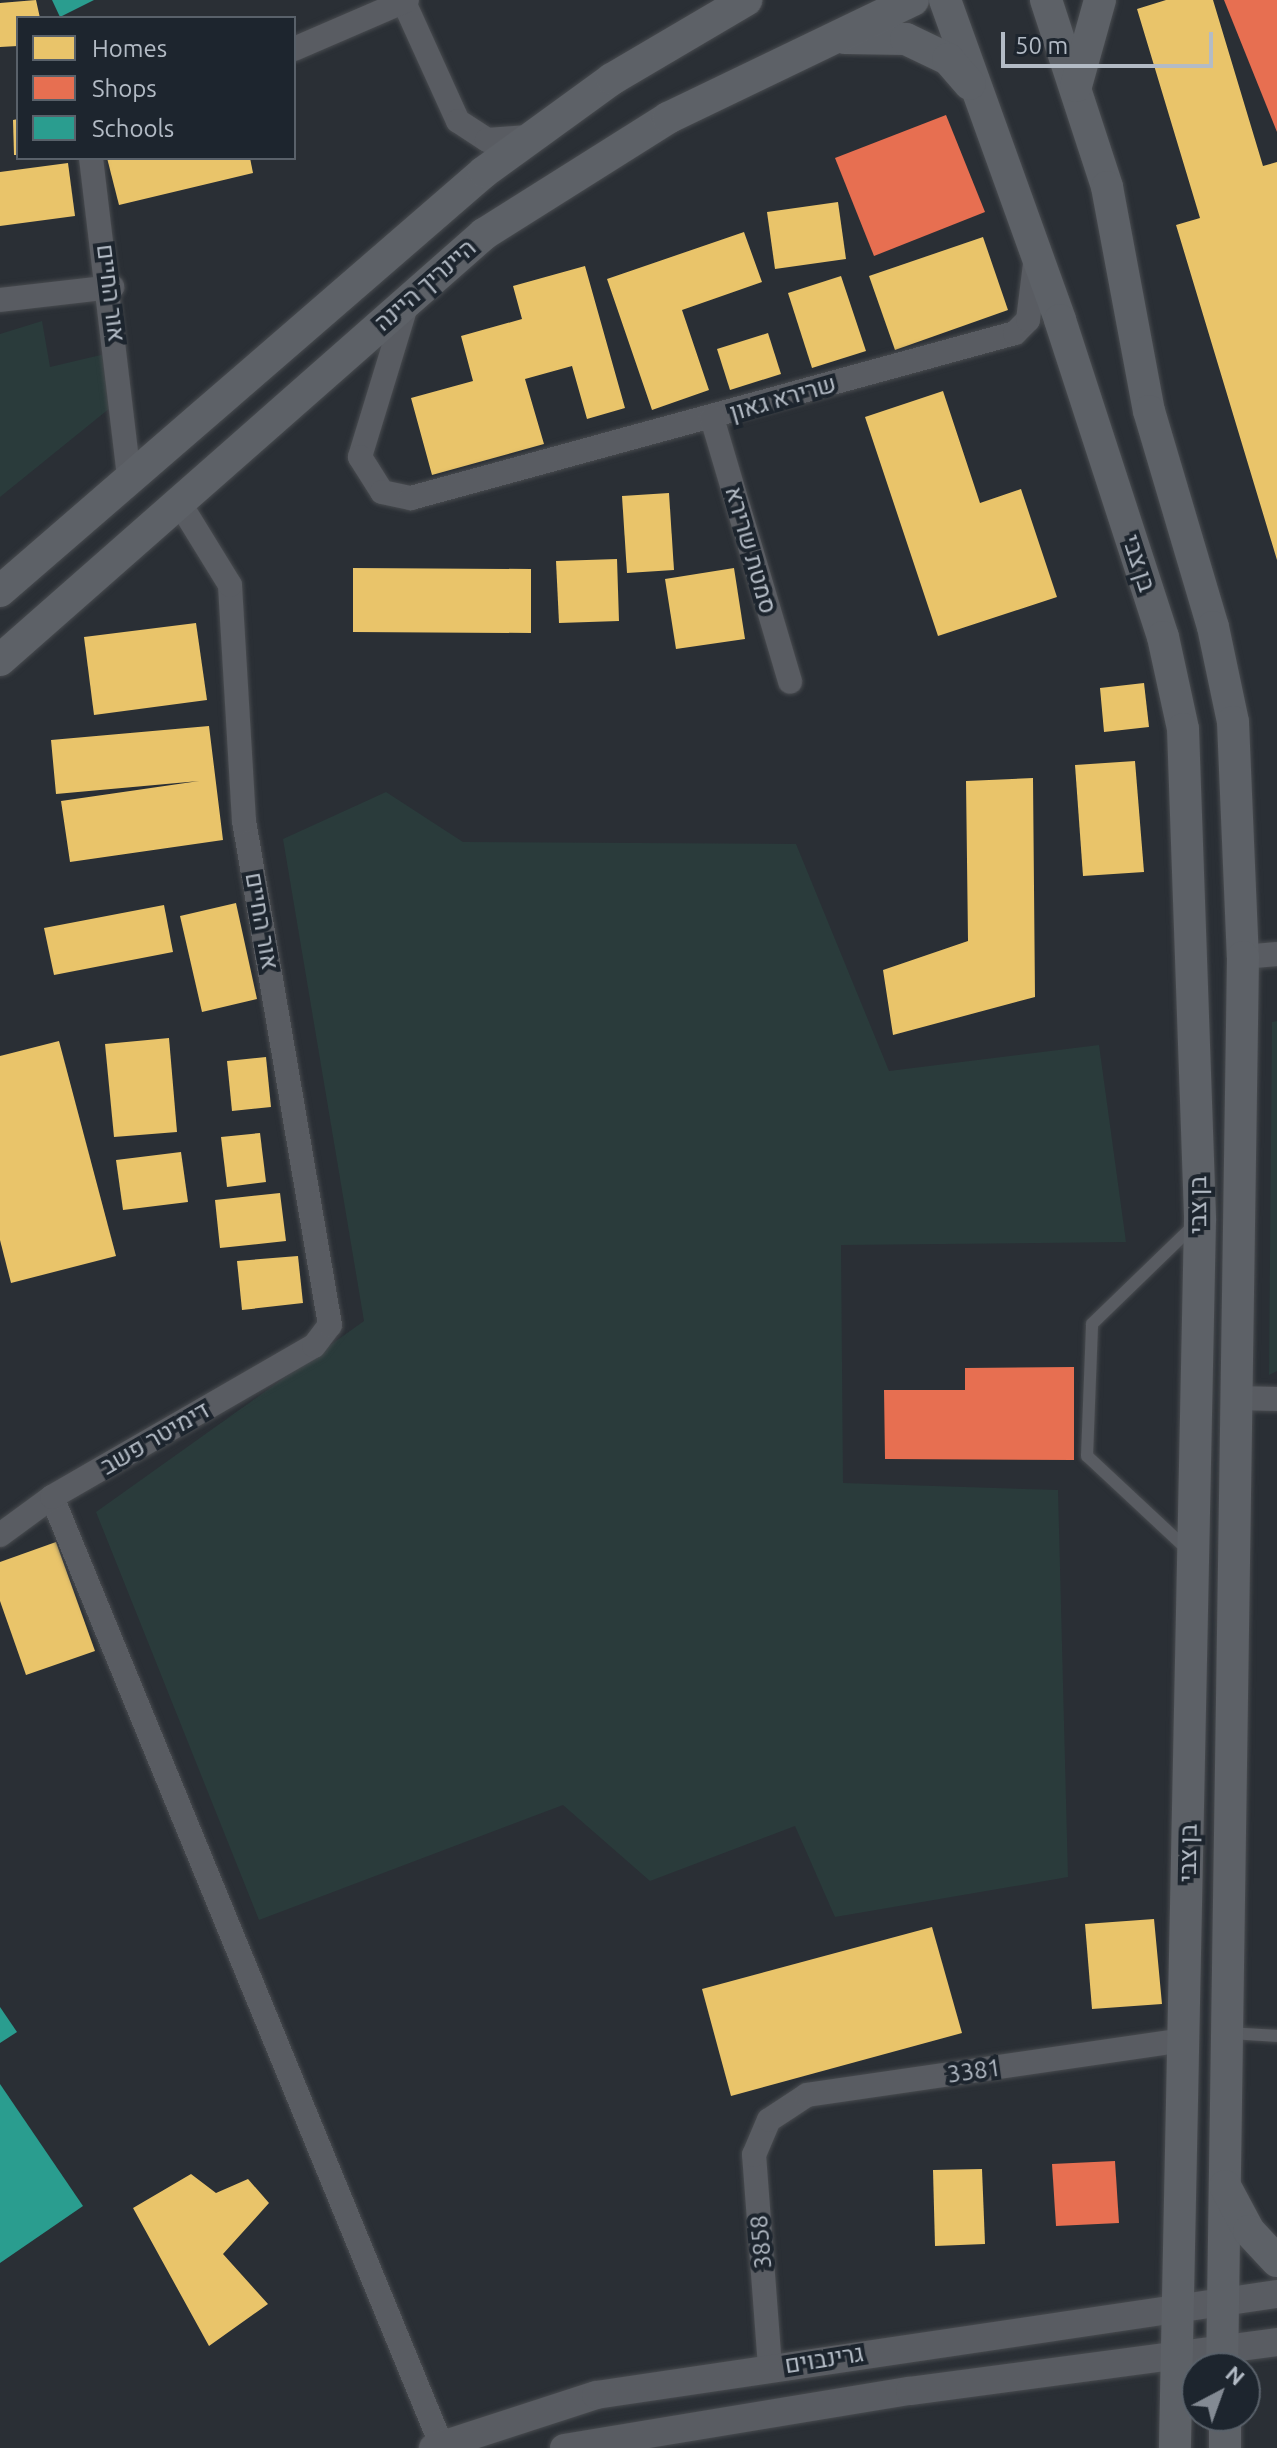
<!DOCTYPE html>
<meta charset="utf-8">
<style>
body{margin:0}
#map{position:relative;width:1277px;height:2448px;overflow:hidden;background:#2a2f35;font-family:Ubuntu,Heebo,sans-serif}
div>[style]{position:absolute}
.green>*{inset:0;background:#2a3b3b}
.homes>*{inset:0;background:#e9c46a}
.shops>*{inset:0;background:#e76f51}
.schools>*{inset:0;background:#2a9d8f}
.roads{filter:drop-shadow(0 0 2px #484b4f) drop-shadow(0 0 2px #484b4f)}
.service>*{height:12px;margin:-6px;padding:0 6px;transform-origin:6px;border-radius:6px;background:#595c62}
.minor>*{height:24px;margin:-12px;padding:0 12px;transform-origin:12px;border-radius:12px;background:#595c62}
.tertiary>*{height:28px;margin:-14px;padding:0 14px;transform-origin:14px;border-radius:14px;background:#595c62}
.secondary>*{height:32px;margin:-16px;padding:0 16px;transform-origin:16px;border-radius:16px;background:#5d6167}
span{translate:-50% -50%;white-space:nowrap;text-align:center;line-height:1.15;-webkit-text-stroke:8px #1d252e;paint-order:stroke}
.street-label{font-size:24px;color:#b3bbc5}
.legend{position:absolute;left:16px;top:16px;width:280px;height:144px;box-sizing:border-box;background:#1d252e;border:2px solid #59616a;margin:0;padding:10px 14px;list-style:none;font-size:24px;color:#b3bbc5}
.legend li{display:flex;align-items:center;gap:16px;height:40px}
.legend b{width:40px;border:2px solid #59616a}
.north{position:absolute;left:1181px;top:2352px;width:80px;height:80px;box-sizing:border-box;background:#1d252e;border:2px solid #59616a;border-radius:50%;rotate:41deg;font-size:22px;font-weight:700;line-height:32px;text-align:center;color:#b3bbc5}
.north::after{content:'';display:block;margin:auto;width:28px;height:36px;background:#838a93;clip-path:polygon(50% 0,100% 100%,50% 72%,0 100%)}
.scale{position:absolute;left:1001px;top:32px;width:212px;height:36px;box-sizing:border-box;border:4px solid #b3bbc5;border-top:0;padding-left:10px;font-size:24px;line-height:28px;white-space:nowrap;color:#b3bbc5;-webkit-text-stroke:6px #1d252e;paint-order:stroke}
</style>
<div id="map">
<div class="green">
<div style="clip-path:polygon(42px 321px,50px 367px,105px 354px,110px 408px,0 497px,0 334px)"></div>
<div style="clip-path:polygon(386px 792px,463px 842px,796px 844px,889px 1071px,1099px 1045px,1126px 1242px,841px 1245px,843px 1483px,1058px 1490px,1068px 1877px,835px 1917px,795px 1826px,650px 1881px,563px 1805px,259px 1920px,96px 1512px,364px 1321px,283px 839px)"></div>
<div style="clip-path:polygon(1277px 1021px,1277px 1371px,1269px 1375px,1272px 1022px)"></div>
</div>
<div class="homes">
<div style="clip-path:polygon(36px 0,40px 18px,18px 18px,18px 46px,0 47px,0 3px)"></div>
<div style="clip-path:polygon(1166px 0,1213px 0,1263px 166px,1277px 162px,1277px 560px,1176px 225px,1200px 218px,1137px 9px)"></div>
<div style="clip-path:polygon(18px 119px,18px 155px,14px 155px,13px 120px)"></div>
<div style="clip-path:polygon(107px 158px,250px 158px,253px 173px,119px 205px)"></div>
<div style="clip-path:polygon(68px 163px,75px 216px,0 226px,0 172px)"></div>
<div style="clip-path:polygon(838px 202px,846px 259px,775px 269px,767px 212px)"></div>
<div style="clip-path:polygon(744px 232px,762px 282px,682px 310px,709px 390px,652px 410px,607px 279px)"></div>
<div style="clip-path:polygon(983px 237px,1008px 310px,895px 350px,869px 276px)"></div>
<div style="clip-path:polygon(585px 266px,625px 408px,587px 419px,572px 366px,525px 379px,544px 444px,432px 475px,411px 398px,473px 381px,461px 336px,522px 319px,513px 286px)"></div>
<div style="clip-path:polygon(841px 276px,866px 351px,812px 368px,788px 293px)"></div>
<div style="clip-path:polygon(768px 333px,781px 374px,730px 390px,717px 349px)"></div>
<div style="clip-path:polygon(943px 391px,980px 503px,1021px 489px,1057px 597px,938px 636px,865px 417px)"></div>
<div style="clip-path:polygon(669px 493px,674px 570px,627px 573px,622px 496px)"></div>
<div style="clip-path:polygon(617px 559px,619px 621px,559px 623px,556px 561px)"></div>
<div style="clip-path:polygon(353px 568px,531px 569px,531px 633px,353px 632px)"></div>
<div style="clip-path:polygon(734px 568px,745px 639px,676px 649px,665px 579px)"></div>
<div style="clip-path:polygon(196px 623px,207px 700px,94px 715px,84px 637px)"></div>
<div style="clip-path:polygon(1144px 683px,1149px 727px,1104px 732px,1100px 688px)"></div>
<div style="clip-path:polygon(209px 726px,223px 840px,70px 862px,61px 801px,199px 781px,56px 794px,51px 740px)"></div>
<div style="clip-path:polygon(1135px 761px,1144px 872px,1083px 876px,1075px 765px)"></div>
<div style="clip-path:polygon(1033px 778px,1035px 997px,893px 1035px,883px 970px,968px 941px,966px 781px)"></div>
<div style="clip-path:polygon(236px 903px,257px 999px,202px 1012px,180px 916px)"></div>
<div style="clip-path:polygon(164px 905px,173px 952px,54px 975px,44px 928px)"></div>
<div style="clip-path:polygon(169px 1038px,177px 1132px,114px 1137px,105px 1044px)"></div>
<div style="clip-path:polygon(59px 1041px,116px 1256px,11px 1283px,0 1240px,0 1056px)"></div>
<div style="clip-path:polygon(266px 1057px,271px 1107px,232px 1111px,227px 1061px)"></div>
<div style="clip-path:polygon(260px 1133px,266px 1182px,227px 1187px,221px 1137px)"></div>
<div style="clip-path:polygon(181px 1152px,188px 1202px,123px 1210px,116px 1160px)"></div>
<div style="clip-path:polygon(280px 1193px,286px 1241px,220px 1248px,215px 1200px)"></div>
<div style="clip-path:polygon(298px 1256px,303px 1303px,242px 1310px,237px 1261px)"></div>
<div style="clip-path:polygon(56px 1542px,95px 1651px,26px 1675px,0 1601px,0 1562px)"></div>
<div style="clip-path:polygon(1154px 1919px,1162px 2004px,1092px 2009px,1085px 1924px)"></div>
<div style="clip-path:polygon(932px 1927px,962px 2033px,731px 2096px,702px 1989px)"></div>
<div style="clip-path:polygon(982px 2169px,985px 2244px,935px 2246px,933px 2170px)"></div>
<div style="clip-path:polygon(191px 2174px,216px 2193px,248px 2179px,269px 2203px,223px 2254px,268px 2304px,209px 2346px,133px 2208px)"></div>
</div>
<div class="shops">
<div style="clip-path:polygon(1224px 0,1277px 0,1277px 132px)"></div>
<div style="clip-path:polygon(946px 115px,985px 212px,874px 256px,835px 158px)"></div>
<div style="clip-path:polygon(1074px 1367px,1074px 1460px,885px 1459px,884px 1390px,965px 1390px,965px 1368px)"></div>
<div style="clip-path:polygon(1115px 2161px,1119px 2223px,1056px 2226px,1052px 2164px)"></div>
</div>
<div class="schools">
<div style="clip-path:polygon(52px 0,94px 0,60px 17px)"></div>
<div style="clip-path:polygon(0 2007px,17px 2032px,0 2043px)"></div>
<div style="clip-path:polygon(0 2084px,83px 2206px,0 2263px)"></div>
</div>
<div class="roads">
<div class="service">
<div style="left:1189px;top:1551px;width:139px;rotate:-137deg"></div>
<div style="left:1087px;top:1456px;width:132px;rotate:-87.8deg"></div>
<div style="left:1092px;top:1324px;width:142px;rotate:-44.1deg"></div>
<div style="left:1228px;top:2033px;width:49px;rotate:3.5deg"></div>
</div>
<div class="minor">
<div style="left:403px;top:0;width:133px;rotate:65.6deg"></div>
<div style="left:458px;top:121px;width:35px;rotate:33deg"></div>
<div style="left:487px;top:140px;width:41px;rotate:-4.2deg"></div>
<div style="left:294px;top:49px;width:123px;rotate:-23.4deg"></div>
<div style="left:91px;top:158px;width:321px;rotate:83.2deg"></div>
<div style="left:0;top:300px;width:113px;rotate:-6.6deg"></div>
<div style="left:407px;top:303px;width:161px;rotate:107deg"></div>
<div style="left:360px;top:457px;width:41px;rotate:57.8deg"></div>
<div style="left:382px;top:492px;width:30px;rotate:12deg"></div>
<div style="left:411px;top:498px;width:626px;rotate:-15.28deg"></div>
<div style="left:1015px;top:333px;width:18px;rotate:-45deg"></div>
<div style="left:1028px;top:320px;width:64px;rotate:-82.9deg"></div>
<div style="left:712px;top:418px;width:275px;rotate:73.5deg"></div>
<div style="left:1243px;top:957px;width:34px;rotate:-5deg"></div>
<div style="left:1236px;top:1398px;width:41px;rotate:1.4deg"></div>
<div style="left:52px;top:1497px;width:1024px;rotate:67.67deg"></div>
<div style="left:0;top:1535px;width:64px;rotate:-36.2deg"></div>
<div style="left:52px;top:1497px;width:302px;rotate:-30deg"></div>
<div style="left:314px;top:1346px;width:26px;rotate:-53deg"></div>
<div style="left:330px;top:1325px;width:511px;rotate:-99.68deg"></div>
<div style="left:244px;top:821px;width:236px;rotate:-93.4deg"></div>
<div style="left:230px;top:585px;width:97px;rotate:-121.6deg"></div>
<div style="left:770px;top:2367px;width:213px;rotate:-94.3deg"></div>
<div style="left:754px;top:2155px;width:38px;rotate:-67deg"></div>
<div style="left:769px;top:2120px;width:45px;rotate:-33.3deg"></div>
<div style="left:807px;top:2095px;width:382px;rotate:-8.3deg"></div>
</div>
<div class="tertiary">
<div style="left:433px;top:2448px;width:171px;rotate:-18deg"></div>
<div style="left:596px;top:2395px;width:688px;rotate:-8.44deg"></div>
<div style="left:564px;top:2448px;width:351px;rotate:-9.4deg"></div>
<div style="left:910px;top:2391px;width:370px;rotate:-7.6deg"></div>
</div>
<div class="secondary">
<div style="left:945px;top:0;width:340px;rotate:70.2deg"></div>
<div style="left:1060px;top:320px;width:333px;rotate:72deg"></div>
<div style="left:1163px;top:637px;width:94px;rotate:77.7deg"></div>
<div style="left:1183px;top:729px;width:491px;rotate:88deg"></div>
<div style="left:1200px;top:1220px;width:1228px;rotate:91.17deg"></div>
<div style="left:1046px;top:0;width:197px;rotate:71.9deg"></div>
<div style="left:1107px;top:187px;width:228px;rotate:79.4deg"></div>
<div style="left:1149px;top:411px;width:225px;rotate:73.5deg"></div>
<div style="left:1213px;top:627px;width:97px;rotate:78.1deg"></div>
<div style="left:1233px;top:722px;width:235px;rotate:87.6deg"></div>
<div style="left:1243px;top:957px;width:1411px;rotate:90.85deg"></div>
<div style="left:845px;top:38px;width:61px;rotate:0.9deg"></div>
<div style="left:906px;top:39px;width:47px;rotate:25.5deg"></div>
<div style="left:948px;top:59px;width:33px;rotate:49deg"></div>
<div style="left:1076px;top:86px;width:89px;rotate:-74.4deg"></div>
<div style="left:0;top:591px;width:640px;rotate:-40.88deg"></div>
<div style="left:484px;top:172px;width:158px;rotate:-36deg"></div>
<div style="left:612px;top:79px;width:156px;rotate:-30.5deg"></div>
<div style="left:0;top:660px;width:645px;rotate:-41.35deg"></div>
<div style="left:484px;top:234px;width:218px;rotate:-32.2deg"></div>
<div style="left:668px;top:118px;width:272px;rotate:-25.7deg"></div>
<div style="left:1225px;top:2186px;width:51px;rotate:61.9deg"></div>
<div style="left:1249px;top:2231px;width:41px;rotate:47deg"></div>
<div style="left:1225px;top:2416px;width:32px;rotate:90deg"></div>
</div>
</div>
<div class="street-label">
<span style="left:425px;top:285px;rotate:-41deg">היינריך היינה</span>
<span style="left:111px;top:293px;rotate:83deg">אור החיים</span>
<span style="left:783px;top:398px;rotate:-16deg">שרירא גאון</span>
<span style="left:751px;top:550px;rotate:74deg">סמטת שרירא</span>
<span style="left:1139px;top:563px;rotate:72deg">בן צבי</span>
<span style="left:262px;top:921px;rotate:80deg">אור החיים</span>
<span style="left:1198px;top:1205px;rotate:-90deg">בן צבי</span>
<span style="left:155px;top:1438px;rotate:-30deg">דימיטר פשב</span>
<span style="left:1188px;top:1853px;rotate:-89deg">בן צבי</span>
<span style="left:974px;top:2071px;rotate:-8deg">3381</span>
<span style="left:761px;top:2242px;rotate:-95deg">3858</span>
<span style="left:824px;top:2359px;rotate:-9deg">גרינבוים</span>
</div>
<ul class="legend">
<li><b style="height:22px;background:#e9c46a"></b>Homes</li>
<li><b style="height:22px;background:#e76f51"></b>Shops</li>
<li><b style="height:22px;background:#2a9d8f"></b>Schools</li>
</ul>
<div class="north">N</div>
<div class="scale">50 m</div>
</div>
